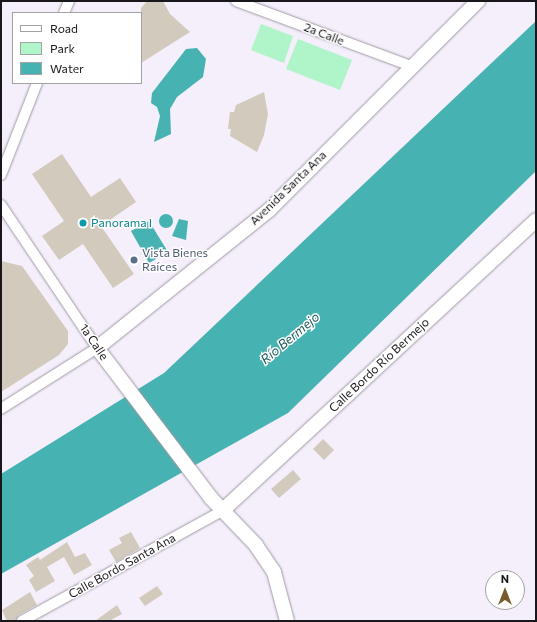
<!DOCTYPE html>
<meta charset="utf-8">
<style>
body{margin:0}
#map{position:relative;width:537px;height:622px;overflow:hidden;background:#f5eefb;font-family:Commissioner,sans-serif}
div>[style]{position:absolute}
.green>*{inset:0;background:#b0f4c9}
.water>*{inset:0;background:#47b2b2}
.round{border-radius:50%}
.building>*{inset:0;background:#d3cabe}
.roads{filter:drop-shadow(0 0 1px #a099a5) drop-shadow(0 0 1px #a099a5)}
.minor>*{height:10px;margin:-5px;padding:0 5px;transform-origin:5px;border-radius:5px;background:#fff}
.secondary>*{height:14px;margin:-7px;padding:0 7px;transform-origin:7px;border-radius:7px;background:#fff}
.dots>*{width:11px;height:11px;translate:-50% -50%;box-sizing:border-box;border:2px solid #fff;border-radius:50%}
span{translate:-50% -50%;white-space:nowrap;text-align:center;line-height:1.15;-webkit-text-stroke:3px #fff;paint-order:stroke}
.street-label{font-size:12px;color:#1a171c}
.culture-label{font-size:12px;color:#0d838f}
.left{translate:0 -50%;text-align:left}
.service-label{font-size:12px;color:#4e5e75}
.water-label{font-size:13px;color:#1d5959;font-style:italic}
.frame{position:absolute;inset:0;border:2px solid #1a171c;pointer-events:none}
.legend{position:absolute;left:12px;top:12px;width:130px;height:72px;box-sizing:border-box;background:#fff;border:1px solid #a3a2a4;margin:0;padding:5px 7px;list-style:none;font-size:12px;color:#1a171c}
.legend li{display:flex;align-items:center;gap:8px;height:20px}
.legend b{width:20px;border:1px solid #a3a2a4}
.north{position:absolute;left:485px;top:570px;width:40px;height:40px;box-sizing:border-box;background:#fff;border:1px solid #a3a2a4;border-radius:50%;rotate:0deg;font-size:11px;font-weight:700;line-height:16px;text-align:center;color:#1a171c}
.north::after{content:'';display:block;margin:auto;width:14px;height:18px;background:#795a2f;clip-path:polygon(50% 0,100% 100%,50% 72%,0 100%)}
</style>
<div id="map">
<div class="green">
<div style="clip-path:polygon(261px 24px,293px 36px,284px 63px,251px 50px)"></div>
<div style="clip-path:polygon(298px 39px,352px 60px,340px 90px,286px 69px)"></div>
</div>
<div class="water">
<div style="clip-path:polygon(536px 21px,536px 171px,288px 413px,1px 574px,1px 474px,164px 373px)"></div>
<div style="clip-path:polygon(197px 48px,206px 59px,203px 77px,177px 97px,170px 109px,171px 134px,154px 142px,160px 116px,157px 107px,151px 103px,152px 93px,186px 49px)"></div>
<div class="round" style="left:159px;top:214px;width:14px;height:14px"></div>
<div style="clip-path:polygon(179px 219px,188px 221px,186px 240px,172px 236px)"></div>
<div style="clip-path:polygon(149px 221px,168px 252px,149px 263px,131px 231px)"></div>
</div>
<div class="building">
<div style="clip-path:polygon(147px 1px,163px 1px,170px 14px,190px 32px,141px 63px,141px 8px)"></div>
<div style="clip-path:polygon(264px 92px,268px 114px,264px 135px,257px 152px,230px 136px,231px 129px,228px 129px,230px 112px,234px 112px,236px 105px)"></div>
<div style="clip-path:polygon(62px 154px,91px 197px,120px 178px,136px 202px,101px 226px,134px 274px,113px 288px,83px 244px,59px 260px,42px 236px,64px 221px,32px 174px)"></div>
<div style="clip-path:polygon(1px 261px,22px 266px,68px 331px,68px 344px,59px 355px,1px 392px)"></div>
<div style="clip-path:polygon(323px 439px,334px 450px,324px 460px,313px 449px)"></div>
<div style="clip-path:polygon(293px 470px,301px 479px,279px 498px,271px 489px)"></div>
<div style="clip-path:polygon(131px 532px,140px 548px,116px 562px,109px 550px,122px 543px,119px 538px)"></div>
<div style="clip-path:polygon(67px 542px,75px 557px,85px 553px,92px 565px,74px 575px,64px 557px,47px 567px,55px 581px,36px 592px,29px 580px,34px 576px,26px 565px,38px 557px,40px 560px)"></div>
<div style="clip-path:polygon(157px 586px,163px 594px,145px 606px,139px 598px)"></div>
<div style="clip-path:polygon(30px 592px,37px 605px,19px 615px,16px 621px,7px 621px,2px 610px)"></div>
<div style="clip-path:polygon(117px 605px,122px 614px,109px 621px,95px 621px)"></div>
</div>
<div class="roads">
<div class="minor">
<div style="left:236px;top:1px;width:187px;rotate:20.4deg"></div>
<div style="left:64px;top:13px;width:13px;rotate:-67deg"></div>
<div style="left:1px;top:175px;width:99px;rotate:-68.6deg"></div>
<div style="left:1px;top:205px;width:172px;rotate:56.1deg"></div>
<div style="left:97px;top:348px;width:114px;rotate:147.6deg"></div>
<div style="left:22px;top:621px;width:228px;rotate:-28.8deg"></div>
</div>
<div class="secondary">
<div style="left:222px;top:511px;width:428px;rotate:-42.8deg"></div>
<div style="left:287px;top:621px;width:51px;rotate:-104.9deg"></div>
<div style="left:274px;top:572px;width:32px;rotate:-124deg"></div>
<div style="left:256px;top:545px;width:65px;rotate:-133.8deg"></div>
<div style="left:211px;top:498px;width:188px;rotate:-127.2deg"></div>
<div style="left:97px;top:348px;width:221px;rotate:-38.7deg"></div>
<div style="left:269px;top:210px;width:296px;rotate:-45deg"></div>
</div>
</div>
<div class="dots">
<div style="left:83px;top:223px;background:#0f9aa8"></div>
<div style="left:134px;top:260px;background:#5c6f8a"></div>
</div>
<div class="street-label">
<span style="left:324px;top:34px;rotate:21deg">2a Calle</span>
<span style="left:288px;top:188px;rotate:-44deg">Avenida Santa Ana</span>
<span style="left:94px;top:342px;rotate:56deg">1a Calle</span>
<span style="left:379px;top:365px;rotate:-43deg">Calle Bordo Río Bermejo</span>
<span style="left:122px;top:566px;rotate:-29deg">Calle Bordo Santa Ana</span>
</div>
<div class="culture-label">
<span class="left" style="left:91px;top:223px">Panorama I</span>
</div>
<div class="service-label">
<span class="left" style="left:142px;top:260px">Vista Bienes<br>Raíces</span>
</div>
<div class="water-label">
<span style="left:290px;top:338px;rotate:-40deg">Río Bermejo</span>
</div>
<div class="frame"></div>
<ul class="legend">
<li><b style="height:5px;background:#fff"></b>Road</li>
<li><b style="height:11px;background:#b0f4c9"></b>Park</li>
<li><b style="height:11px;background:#47b2b2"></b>Water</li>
</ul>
<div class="north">N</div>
</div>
